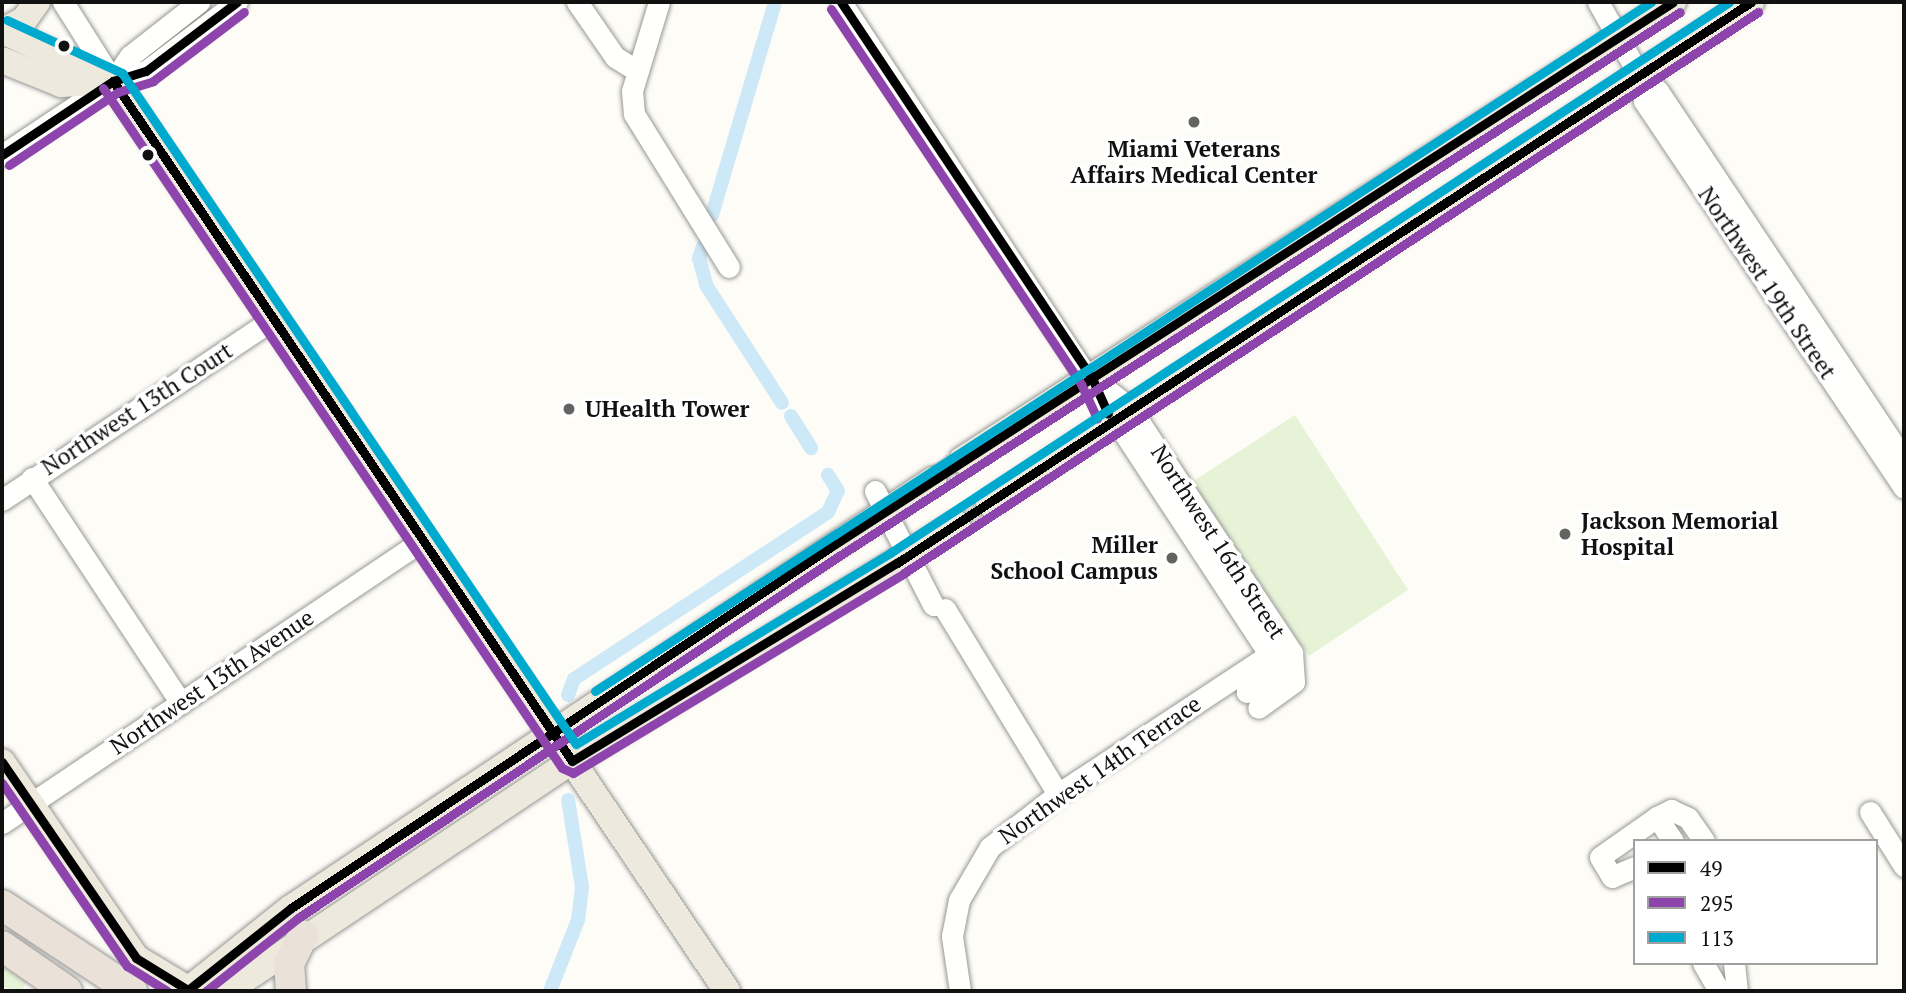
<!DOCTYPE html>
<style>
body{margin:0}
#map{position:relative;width:1906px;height:993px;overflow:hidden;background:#fdfcf7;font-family:"PT Serif",serif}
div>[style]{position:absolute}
.green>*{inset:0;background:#e7f3d7}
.canal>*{height:14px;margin:-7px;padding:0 7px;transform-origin:7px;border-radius:7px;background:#cde8f7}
.major-tunnel>*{height:26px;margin-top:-13px;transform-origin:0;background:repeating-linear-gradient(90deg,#dad9d4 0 26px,transparent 0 39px)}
.roads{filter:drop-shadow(0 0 2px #979795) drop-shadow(0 0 2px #979795)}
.minor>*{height:21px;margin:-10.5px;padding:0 10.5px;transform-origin:10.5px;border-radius:10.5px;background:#fffffe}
.major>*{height:26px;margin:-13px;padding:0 13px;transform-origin:13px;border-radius:13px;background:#ede9dc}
.highway>*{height:30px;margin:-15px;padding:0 15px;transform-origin:15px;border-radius:15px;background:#eae1d8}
.bus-1>*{height:9px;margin:-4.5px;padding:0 4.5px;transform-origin:4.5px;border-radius:4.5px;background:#000}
.bus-2>*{height:9px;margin:-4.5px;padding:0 4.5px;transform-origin:4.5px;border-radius:4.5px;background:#8e44ad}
.bus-3>*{height:9px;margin:-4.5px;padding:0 4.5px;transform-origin:4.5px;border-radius:4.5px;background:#00a9ce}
.dots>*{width:19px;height:19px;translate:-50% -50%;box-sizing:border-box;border:4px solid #fff;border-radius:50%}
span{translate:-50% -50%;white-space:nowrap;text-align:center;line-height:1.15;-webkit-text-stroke:7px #fff;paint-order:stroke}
.poi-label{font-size:23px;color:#111;font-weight:700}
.left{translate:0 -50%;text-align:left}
.right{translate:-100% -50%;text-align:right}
.street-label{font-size:23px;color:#111}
.frame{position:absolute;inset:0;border:4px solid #111;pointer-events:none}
.legend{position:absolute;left:1633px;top:839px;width:245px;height:126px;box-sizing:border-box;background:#fff;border:2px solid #a0a0a0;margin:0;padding:9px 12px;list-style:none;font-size:21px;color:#111}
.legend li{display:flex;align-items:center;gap:14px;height:35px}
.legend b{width:35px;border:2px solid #a0a0a0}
</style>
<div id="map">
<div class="green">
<div style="clip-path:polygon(1295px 415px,1408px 590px,1309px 656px,1192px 482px)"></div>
<div style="clip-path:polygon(2px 966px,26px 982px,22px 991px,2px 987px)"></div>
</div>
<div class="canal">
<div style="left:712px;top:215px;width:222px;rotate:-73.5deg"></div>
<div style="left:703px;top:246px;width:13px;rotate:108deg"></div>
<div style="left:699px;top:258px;width:28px;rotate:75deg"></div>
<div style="left:706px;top:285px;width:140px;rotate:57.2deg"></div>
<div style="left:791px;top:416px;width:38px;rotate:58deg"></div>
<div style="left:568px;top:695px;width:17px;rotate:-69deg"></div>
<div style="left:574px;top:679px;width:304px;rotate:-33.3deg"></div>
<div style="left:828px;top:512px;width:23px;rotate:-65deg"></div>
<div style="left:838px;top:491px;width:19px;rotate:-122deg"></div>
<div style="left:550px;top:991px;width:76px;rotate:-68.5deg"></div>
<div style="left:578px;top:920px;width:33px;rotate:-83deg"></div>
<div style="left:582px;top:887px;width:88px;rotate:-99.1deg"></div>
</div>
<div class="major-tunnel">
<div style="left:933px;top:480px;width:35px;rotate:-35deg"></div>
<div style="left:957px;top:524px;width:38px;rotate:-33deg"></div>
</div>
<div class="roads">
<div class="minor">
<div style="left:63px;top:2px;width:93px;rotate:57.7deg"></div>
<div style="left:577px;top:2px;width:67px;rotate:55.4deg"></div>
<div style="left:615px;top:57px;width:26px;rotate:32deg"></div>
<div style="left:659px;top:2px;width:93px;rotate:106.9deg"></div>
<div style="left:632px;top:91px;width:23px;rotate:85deg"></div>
<div style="left:634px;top:114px;width:180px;rotate:58.2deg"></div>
<div style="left:841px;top:2px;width:791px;rotate:56.71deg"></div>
<div style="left:1275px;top:663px;width:10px;rotate:84deg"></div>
<div style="left:1276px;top:673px;width:35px;rotate:147deg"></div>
<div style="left:1598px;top:2px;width:84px;rotate:60.7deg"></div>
<div style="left:1639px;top:75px;width:26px;rotate:79deg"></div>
<div style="left:1644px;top:101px;width:466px;rotate:56.1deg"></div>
<div style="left:1639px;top:75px;width:25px;rotate:40deg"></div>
<div style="left:1658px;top:91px;width:443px;rotate:56.3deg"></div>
<div style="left:113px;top:81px;width:30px;rotate:-56deg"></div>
<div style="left:130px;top:56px;width:88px;rotate:-38deg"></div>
<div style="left:2px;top:155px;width:133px;rotate:-33.7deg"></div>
<div style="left:113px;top:81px;width:34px;rotate:-17deg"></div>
<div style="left:146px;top:71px;width:114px;rotate:-37.2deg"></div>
<div style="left:1097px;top:382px;width:42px;rotate:38.2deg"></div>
<div style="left:1130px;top:408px;width:294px;rotate:56.5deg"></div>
<div style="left:1292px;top:653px;width:29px;rotate:86deg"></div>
<div style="left:1294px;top:682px;width:44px;rotate:144.2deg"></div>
<div style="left:32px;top:478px;width:270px;rotate:56.5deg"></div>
<div style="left:875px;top:491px;width:128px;rotate:63deg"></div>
<div style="left:2px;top:500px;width:326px;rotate:-33.7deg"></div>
<div style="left:945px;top:609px;width:217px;rotate:58.6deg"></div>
<div style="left:1870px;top:812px;width:64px;rotate:57.8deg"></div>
<div style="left:2px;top:823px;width:507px;rotate:-33.91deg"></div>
<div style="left:1673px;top:841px;width:29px;rotate:-124deg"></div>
<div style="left:1657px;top:817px;width:16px;rotate:-27deg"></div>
<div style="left:1671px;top:810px;width:19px;rotate:25deg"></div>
<div style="left:1688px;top:818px;width:28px;rotate:55deg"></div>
<div style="left:1635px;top:867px;width:25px;rotate:157deg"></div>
<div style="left:1612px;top:877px;width:23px;rotate:-121deg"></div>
<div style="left:1600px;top:857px;width:70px;rotate:-35.1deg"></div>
<div style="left:1703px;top:963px;width:32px;rotate:60deg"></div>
<div style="left:1734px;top:963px;width:28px;rotate:84deg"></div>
<div style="left:960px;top:991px;width:56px;rotate:-98.3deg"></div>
<div style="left:952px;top:936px;width:37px;rotate:-79deg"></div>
<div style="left:959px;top:900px;width:61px;rotate:-59.7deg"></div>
<div style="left:990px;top:847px;width:86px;rotate:-37.9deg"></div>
<div style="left:1058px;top:794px;width:253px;rotate:-33.4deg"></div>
</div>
<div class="major">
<div style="left:2px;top:31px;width:122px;rotate:24.2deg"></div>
<div style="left:113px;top:81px;width:1098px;rotate:55.99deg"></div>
<div style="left:3px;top:31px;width:24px;rotate:-28deg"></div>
<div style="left:24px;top:20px;width:22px;rotate:-54deg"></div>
<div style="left:2px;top:60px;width:64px;rotate:22.1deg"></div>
<div style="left:61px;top:84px;width:52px;rotate:-3.3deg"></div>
<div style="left:962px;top:460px;width:846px;rotate:-32.79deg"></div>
<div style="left:989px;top:503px;width:912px;rotate:-33.32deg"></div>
<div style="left:2px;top:762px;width:237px;rotate:55.6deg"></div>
<div style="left:136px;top:958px;width:64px;rotate:31deg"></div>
<div style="left:187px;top:991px;width:133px;rotate:-38.6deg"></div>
<div style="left:291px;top:908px;width:772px;rotate:-33.69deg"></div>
<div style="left:227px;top:991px;width:415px;rotate:-33.7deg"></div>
<div style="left:572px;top:761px;width:452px;rotate:-31.6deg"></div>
</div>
<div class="highway">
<div style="left:2px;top:905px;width:156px;rotate:33.5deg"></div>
<div style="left:2px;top:946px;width:79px;rotate:34.7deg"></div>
<div style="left:291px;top:991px;width:27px;rotate:-94deg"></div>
<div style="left:289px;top:964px;width:32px;rotate:-64deg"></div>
</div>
</div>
<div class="bus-1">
<div style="left:841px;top:2px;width:452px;rotate:56.3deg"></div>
<div style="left:1092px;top:378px;width:39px;rotate:66deg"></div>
<div style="left:113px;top:81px;width:820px;rotate:55.98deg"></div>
<div style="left:572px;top:761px;width:381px;rotate:-31.4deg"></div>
<div style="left:897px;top:563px;width:1022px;rotate:-33.3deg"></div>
<div style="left:2px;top:155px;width:133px;rotate:-33.7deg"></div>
<div style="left:113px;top:81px;width:34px;rotate:-17deg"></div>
<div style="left:146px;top:71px;width:114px;rotate:-37.2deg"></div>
<div style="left:2px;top:762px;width:237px;rotate:55.6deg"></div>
<div style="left:136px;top:958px;width:61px;rotate:31.6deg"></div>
<div style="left:188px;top:990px;width:132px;rotate:-38.5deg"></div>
<div style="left:291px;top:908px;width:647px;rotate:-33.79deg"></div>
<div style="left:829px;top:548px;width:1005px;rotate:-32.9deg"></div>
</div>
<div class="bus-2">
<div style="left:831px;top:9px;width:451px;rotate:56.3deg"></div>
<div style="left:1081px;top:384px;width:38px;rotate:65deg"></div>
<div style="left:103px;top:88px;width:820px;rotate:55.98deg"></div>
<div style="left:562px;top:768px;width:12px;rotate:24deg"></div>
<div style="left:573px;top:773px;width:387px;rotate:-31.1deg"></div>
<div style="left:904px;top:573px;width:1022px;rotate:-33.3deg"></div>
<div style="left:9px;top:165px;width:131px;rotate:-33.8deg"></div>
<div style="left:118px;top:92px;width:37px;rotate:-17deg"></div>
<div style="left:153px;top:81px;width:114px;rotate:-37.2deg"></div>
<div style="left:2px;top:783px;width:222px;rotate:55.7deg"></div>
<div style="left:127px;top:966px;width:47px;rotate:32deg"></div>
<div style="left:206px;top:991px;width:117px;rotate:-38.4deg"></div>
<div style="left:298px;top:918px;width:647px;rotate:-33.79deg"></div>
<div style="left:836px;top:558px;width:1005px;rotate:-32.9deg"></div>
</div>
<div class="bus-3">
<div style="left:7px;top:20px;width:127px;rotate:24.7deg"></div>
<div style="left:122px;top:73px;width:810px;rotate:55.92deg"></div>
<div style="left:576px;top:744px;width:368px;rotate:-31.3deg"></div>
<div style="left:890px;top:553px;width:1004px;rotate:-33.29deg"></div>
<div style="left:595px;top:691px;width:1261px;rotate:-33.12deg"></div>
</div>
<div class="dots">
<div style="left:64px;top:46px;background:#111"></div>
<div style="left:1194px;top:122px;background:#646362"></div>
<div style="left:148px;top:155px;background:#111"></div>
<div style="left:569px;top:409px;background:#646362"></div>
<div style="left:1565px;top:534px;background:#646362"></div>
<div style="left:1172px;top:558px;background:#646362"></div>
</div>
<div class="poi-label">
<span style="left:1194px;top:162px">Miami Veterans<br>Affairs Medical Center</span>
<span class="left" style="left:585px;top:409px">UHealth Tower</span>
<span class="left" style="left:1581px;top:534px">Jackson Memorial<br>Hospital</span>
<span class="right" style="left:1158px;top:558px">Miller<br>School Campus</span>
</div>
<div class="street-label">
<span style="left:1767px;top:283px;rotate:56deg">Northwest 19th Street</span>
<span style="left:137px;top:409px;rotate:-33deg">Northwest 13th Court</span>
<span style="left:1218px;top:542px;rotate:57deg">Northwest 16th Street</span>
<span style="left:212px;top:682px;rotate:-34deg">Northwest 13th Avenue</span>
<span style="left:1100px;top:770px;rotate:-35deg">Northwest 14th Terrace</span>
</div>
<div class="frame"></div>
<ul class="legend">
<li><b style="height:9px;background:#000"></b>49</li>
<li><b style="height:9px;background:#8e44ad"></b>295</li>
<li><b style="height:9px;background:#00a9ce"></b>113</li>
</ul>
</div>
